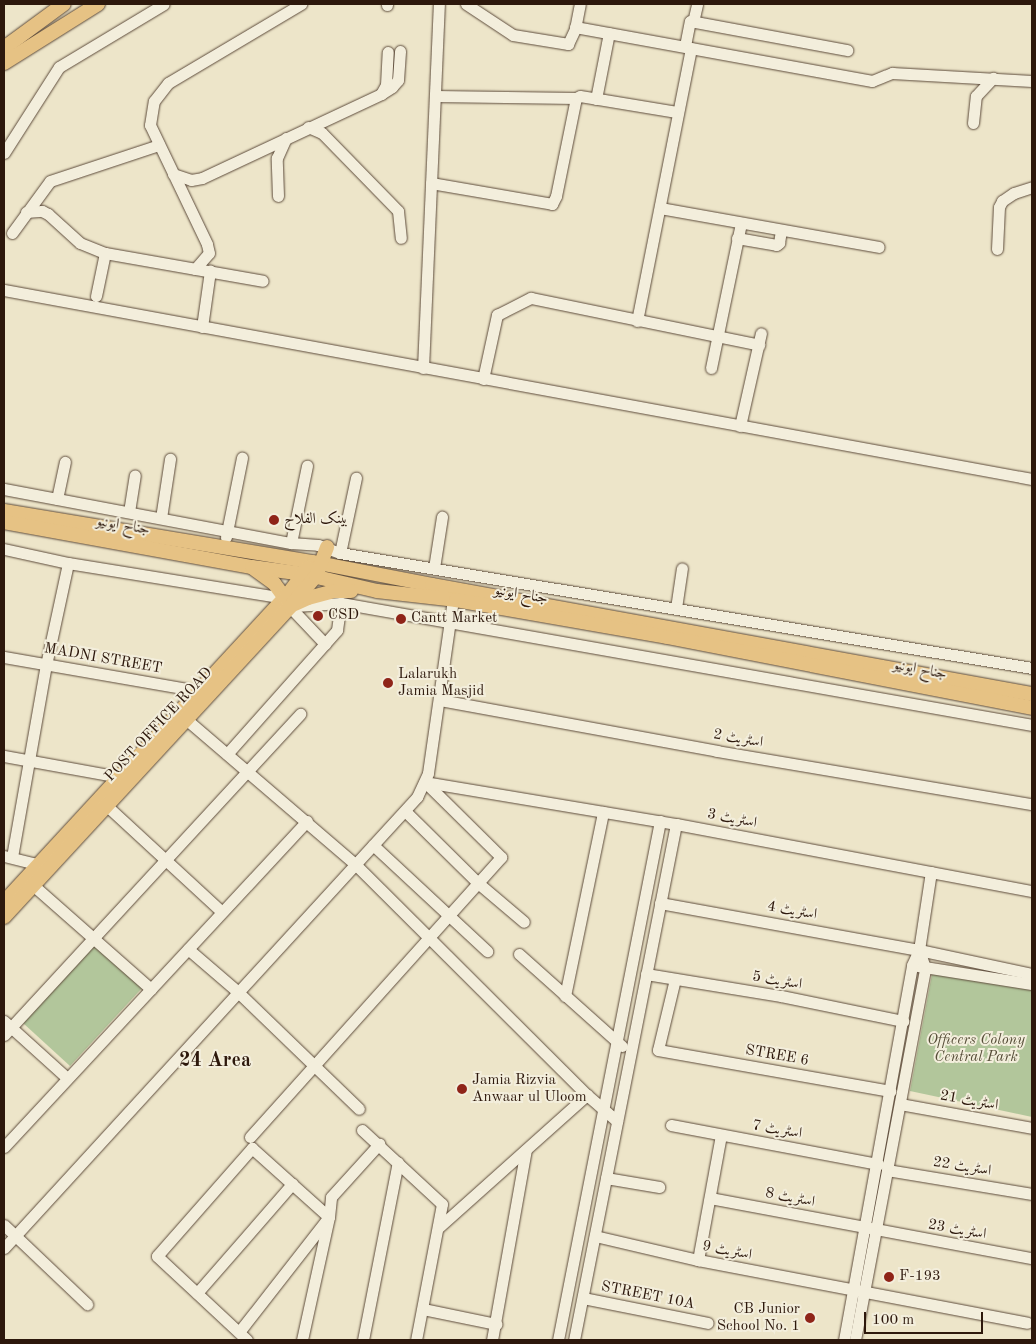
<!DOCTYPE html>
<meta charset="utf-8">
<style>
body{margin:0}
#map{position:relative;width:1036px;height:1344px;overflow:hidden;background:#ede5c9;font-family:"Old Standard TT",Amiri,serif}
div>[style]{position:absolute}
.green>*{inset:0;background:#b2c69b}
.roads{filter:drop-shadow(0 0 1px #5d4b3b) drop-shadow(0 0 1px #5d4b3b)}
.minor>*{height:11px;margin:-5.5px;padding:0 5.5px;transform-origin:5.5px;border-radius:5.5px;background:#f3eedc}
.major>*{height:14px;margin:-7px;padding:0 7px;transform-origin:7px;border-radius:7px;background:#e6c284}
.dots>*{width:14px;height:14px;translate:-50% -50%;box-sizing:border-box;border:2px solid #f3eedc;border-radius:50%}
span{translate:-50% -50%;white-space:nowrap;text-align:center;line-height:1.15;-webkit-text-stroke:4px #f3eedc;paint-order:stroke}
.poi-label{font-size:15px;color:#2d180c}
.left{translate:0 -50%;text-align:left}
.right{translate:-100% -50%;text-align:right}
.street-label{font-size:15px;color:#2d180c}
.park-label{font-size:15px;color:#554c37;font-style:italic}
.district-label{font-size:20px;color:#2d180c;font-weight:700}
.frame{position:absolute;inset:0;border:5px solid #2d180c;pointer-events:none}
.scale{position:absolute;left:864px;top:1312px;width:119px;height:22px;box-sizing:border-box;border:2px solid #2d180c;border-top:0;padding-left:6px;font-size:15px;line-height:18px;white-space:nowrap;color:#2d180c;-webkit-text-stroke:4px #f3eedc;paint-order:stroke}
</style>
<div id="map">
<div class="green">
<div style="clip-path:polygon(94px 945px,142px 988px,70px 1066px,23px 1023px)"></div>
<div style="clip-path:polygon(932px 974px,1032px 990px,1032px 1117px,910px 1091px)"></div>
</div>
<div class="roads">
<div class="minor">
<div style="left:387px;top:4px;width:1px;rotate:90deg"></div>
<div style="left:466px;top:4px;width:56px;rotate:33.4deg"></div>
<div style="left:513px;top:35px;width:56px;rotate:9.3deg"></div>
<div style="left:568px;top:44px;width:17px;rotate:-65deg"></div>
<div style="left:575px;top:29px;width:25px;rotate:-79deg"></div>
<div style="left:693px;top:22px;width:18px;rotate:-77deg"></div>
<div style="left:575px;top:27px;width:302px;rotate:10.3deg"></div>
<div style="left:872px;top:81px;width:22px;rotate:-22deg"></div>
<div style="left:892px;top:73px;width:140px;rotate:3.3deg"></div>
<div style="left:685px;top:46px;width:25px;rotate:-79deg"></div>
<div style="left:690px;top:21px;width:160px;rotate:10.5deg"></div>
<div style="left:381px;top:94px;width:10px;rotate:-61deg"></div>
<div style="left:386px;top:85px;width:33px;rotate:-87deg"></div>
<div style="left:435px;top:96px;width:141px;rotate:0.8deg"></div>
<div style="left:596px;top:99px;width:67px;rotate:-78.9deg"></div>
<div style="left:973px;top:123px;width:27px;rotate:-84deg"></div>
<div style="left:976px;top:96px;width:25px;rotate:-47deg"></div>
<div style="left:308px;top:127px;width:15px;rotate:23deg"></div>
<div style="left:322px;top:133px;width:109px;rotate:45.7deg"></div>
<div style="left:398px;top:211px;width:27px;rotate:84deg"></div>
<div style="left:4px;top:153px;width:102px;rotate:-57.4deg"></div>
<div style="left:59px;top:67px;width:122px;rotate:-31deg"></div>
<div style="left:173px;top:174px;width:19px;rotate:18deg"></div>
<div style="left:191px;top:180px;width:11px;rotate:-10deg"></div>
<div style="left:202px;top:178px;width:198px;rotate:-25.1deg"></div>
<div style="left:381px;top:94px;width:13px;rotate:-32deg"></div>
<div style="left:392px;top:87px;width:9px;rotate:-49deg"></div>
<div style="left:398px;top:80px;width:29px;rotate:-86deg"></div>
<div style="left:431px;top:183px;width:123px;rotate:9.8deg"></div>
<div style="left:552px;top:204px;width:9px;rotate:-63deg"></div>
<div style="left:556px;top:196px;width:100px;rotate:-78.5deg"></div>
<div style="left:576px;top:98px;width:4px;rotate:-27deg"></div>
<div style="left:580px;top:96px;width:98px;rotate:9.4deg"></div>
<div style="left:278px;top:196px;width:38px;rotate:-92deg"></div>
<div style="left:277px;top:158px;width:22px;rotate:-66deg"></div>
<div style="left:660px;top:208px;width:222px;rotate:10.1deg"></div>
<div style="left:26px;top:212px;width:16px;rotate:-4deg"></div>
<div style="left:42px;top:211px;width:7px;rotate:27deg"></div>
<div style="left:48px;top:214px;width:43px;rotate:42.2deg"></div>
<div style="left:80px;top:243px;width:27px;rotate:22deg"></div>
<div style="left:105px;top:253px;width:160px;rotate:10deg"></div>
<div style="left:12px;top:233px;width:64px;rotate:-53.8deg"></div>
<div style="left:50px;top:181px;width:115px;rotate:-18.3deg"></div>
<div style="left:737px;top:238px;width:40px;rotate:10deg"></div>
<div style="left:776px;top:245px;width:4px;rotate:-34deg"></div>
<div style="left:779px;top:243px;width:13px;rotate:-81deg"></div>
<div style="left:997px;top:249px;width:42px;rotate:-87.3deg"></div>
<div style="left:999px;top:207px;width:7px;rotate:-63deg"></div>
<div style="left:1002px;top:201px;width:14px;rotate:-34deg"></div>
<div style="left:1014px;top:193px;width:19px;rotate:-18deg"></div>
<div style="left:195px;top:269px;width:21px;rotate:-49deg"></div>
<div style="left:209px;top:253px;width:9px;rotate:-103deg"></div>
<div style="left:207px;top:244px;width:132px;rotate:-115.6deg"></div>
<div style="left:150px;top:125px;width:24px;rotate:-81deg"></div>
<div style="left:154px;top:101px;width:23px;rotate:-52deg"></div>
<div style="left:168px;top:83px;width:155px;rotate:-30.7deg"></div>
<div style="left:4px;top:290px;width:1045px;rotate:10.42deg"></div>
<div style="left:96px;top:296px;width:44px;rotate:-78.2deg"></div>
<div style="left:637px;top:321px;width:278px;rotate:-78.8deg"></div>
<div style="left:202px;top:327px;width:57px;rotate:-81.9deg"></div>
<div style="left:423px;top:368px;width:364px;rotate:-87.5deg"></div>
<div style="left:711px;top:368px;width:148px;rotate:-78.3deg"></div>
<div style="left:483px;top:379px;width:66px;rotate:-77.7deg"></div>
<div style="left:497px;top:315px;width:38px;rotate:-27deg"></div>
<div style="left:531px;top:298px;width:233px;rotate:11.6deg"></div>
<div style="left:740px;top:426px;width:95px;rotate:-77.3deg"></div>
<div style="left:4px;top:489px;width:292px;rotate:10.7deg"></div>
<div style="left:291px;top:543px;width:27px;rotate:4deg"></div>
<div style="left:318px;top:545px;width:23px;rotate:20deg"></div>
<div style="left:340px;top:553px;width:701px;rotate:9.44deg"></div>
<div style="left:57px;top:499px;width:38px;rotate:-78deg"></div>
<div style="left:129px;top:512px;width:37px;rotate:-81deg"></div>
<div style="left:161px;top:518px;width:60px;rotate:-81.3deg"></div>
<div style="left:226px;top:537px;width:81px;rotate:-78.6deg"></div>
<div style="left:291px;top:543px;width:79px;rotate:-78.3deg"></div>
<div style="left:4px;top:549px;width:66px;rotate:12.3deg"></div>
<div style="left:68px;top:563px;width:220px;rotate:9.2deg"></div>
<div style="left:340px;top:553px;width:77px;rotate:-78deg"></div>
<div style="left:434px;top:568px;width:52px;rotate:-81.1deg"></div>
<div style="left:295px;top:606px;width:46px;rotate:-3.7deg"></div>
<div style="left:341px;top:603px;width:702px;rotate:10.01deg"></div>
<div style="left:290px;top:607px;width:51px;rotate:46.6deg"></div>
<div style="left:676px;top:608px;width:40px;rotate:-81.5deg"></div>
<div style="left:4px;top:657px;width:187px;rotate:9.9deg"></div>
<div style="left:188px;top:689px;width:18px;rotate:38deg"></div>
<div style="left:440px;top:700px;width:282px;rotate:10.4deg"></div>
<div style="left:717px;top:751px;width:319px;rotate:9.6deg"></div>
<div style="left:187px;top:720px;width:221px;rotate:40.6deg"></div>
<div style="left:355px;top:864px;width:327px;rotate:44.9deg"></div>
<div style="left:587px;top:1095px;width:40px;rotate:41deg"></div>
<div style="left:227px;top:754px;width:166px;rotate:-48.4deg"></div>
<div style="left:337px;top:630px;width:27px;rotate:-82deg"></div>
<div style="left:4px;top:756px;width:117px;rotate:10.3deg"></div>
<div style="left:425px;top:782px;width:254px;rotate:9.5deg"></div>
<div style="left:676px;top:824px;width:362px;rotate:10.7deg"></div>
<div style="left:107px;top:806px;width:156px;rotate:42.7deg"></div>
<div style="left:405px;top:811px;width:103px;rotate:44.6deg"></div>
<div style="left:478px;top:883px;width:60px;rotate:40.3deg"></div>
<div style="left:373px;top:845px;width:156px;rotate:42.9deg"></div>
<div style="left:4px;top:856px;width:36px;rotate:14deg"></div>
<div style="left:39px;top:865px;width:6px;rotate:39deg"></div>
<div style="left:12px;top:857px;width:195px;rotate:-80deg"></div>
<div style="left:46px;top:665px;width:104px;rotate:-77.8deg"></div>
<div style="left:34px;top:886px;width:156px;rotate:41.4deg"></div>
<div style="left:660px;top:903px;width:263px;rotate:10.3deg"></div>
<div style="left:919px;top:950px;width:116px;rotate:12deg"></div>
<div style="left:188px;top:949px;width:66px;rotate:40.7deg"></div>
<div style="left:238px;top:992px;width:168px;rotate:44deg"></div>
<div style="left:519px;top:954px;width:138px;rotate:41.8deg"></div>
<div style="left:918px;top:966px;width:115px;rotate:9deg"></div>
<div style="left:646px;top:974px;width:137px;rotate:9.3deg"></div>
<div style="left:781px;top:996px;width:125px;rotate:11.6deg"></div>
<div style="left:675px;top:979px;width:73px;rotate:103.5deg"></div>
<div style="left:658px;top:1050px;width:236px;rotate:10deg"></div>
<div style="left:565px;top:996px;width:188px;rotate:-78.3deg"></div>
<div style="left:4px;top:1021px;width:85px;rotate:42.1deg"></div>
<div style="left:4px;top:1035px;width:437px;rotate:-47.3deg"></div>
<div style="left:900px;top:1104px;width:134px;rotate:10.3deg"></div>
<div style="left:671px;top:1125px;width:211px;rotate:10.7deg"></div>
<div style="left:362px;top:1130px;width:109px;rotate:42.8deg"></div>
<div style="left:442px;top:1204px;width:138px;rotate:100.8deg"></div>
<div style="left:250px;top:1137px;width:376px;rotate:-48.1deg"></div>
<div style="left:501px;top:857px;width:107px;rotate:-135.4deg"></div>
<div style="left:4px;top:1147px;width:445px;rotate:-47.1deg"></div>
<div style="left:887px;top:1170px;width:147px;rotate:9.4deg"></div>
<div style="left:606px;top:1178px;width:54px;rotate:9.6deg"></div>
<div style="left:710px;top:1198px;width:328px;rotate:10.6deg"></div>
<div style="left:4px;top:1225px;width:115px;rotate:43.6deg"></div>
<div style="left:438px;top:1228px;width:200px;rotate:-41.8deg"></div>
<div style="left:595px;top:1236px;width:106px;rotate:13.1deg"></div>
<div style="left:698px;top:1260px;width:335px;rotate:10.8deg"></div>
<div style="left:4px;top:1248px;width:612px;rotate:-47.52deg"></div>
<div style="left:417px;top:797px;width:26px;rotate:-65deg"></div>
<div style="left:428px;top:773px;width:175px;rotate:-81.8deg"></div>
<div style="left:698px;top:1260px;width:127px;rotate:-79.6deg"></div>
<div style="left:197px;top:1293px;width:145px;rotate:-48.9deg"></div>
<div style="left:583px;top:1298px;width:127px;rotate:11.3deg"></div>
<div style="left:423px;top:1309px;width:75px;rotate:11.6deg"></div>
<div style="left:239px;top:1332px;width:146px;rotate:-52deg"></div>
<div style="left:329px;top:1217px;width:20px;rotate:-84deg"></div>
<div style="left:331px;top:1197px;width:72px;rotate:-47.8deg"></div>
<div style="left:247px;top:1340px;width:123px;rotate:-137deg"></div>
<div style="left:157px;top:1256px;width:144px;rotate:-48.7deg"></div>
<div style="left:252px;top:1148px;width:103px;rotate:41.9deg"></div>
<div style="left:329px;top:1217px;width:126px;rotate:102.4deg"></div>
<div style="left:363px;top:1340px;width:181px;rotate:-78.9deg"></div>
<div style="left:492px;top:1340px;width:193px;rotate:-79.9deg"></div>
<div style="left:558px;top:1340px;width:529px;rotate:-78.88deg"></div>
<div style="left:574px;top:1340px;width:526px;rotate:-78.82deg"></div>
<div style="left:844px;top:1340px;width:381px;rotate:-79.7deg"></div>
<div style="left:912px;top:965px;width:17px;rotate:-65deg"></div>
<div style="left:919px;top:950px;width:79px;rotate:-81.3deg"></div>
<div style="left:855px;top:1340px;width:379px;rotate:-79.3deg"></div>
<div style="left:925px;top:968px;width:19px;rotate:-108deg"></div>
</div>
<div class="major">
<div style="left:4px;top:48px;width:74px;rotate:-36.3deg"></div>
<div style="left:4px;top:63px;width:111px;rotate:-32.1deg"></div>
<div style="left:4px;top:511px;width:313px;rotate:9.4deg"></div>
<div style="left:313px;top:562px;width:121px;rotate:10.9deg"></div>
<div style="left:432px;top:585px;width:610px;rotate:10.3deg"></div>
<div style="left:4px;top:522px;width:252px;rotate:10.3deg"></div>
<div style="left:252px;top:567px;width:52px;rotate:7.7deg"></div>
<div style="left:304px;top:574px;width:75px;rotate:13.1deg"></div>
<div style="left:377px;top:591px;width:80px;rotate:6.5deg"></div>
<div style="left:456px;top:600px;width:214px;rotate:9.9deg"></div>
<div style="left:667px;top:637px;width:372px;rotate:11deg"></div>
<div style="left:253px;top:568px;width:26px;rotate:36deg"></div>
<div style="left:274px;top:583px;width:19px;rotate:54deg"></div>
<div style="left:295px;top:604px;width:14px;rotate:-25deg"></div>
<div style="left:308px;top:598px;width:28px;rotate:-15deg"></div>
<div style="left:335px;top:591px;width:16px"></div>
<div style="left:4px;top:902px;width:414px;rotate:-47.3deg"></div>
<div style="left:285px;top:598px;width:38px;rotate:-53deg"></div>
<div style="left:4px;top:917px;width:422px;rotate:-47.3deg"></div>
<div style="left:290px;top:607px;width:40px;rotate:-50deg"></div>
<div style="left:316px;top:576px;width:31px;rotate:-69deg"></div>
</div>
</div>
<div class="dots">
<div style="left:274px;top:520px;background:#8f2418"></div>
<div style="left:318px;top:616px;background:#8f2418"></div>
<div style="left:401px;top:619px;background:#8f2418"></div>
<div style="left:388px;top:683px;background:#8f2418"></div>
<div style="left:462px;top:1089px;background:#8f2418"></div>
<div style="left:889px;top:1277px;background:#8f2418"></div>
<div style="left:810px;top:1318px;background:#8f2418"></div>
</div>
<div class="poi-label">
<span class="left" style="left:284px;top:520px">بینک الفلاح</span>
<span class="left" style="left:328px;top:616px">CSD</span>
<span class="left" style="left:411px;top:619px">Cantt Market</span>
<span class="left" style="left:398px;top:683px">Lalarukh<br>Jamia Masjid</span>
<span class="left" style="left:472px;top:1089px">Jamia Rizvia<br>Anwaar ul Uloom</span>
<span class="left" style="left:899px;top:1277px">F-193</span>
<span class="right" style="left:800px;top:1318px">CB Junior<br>School No. 1</span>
</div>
<div class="street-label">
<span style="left:123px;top:526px;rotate:10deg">جناح ایونیو</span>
<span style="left:521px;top:595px;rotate:10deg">جناح ایونیو</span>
<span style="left:103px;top:659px;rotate:10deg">MADNI STREET</span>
<span style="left:920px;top:670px;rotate:11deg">جناح ایونیو</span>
<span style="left:159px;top:725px;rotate:-47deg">POST OFFICE ROAD</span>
<span style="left:738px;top:739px;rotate:10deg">اسٹریٹ 2</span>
<span style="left:732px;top:819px;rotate:11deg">اسٹریٹ 3</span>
<span style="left:792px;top:911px;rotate:10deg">اسٹریٹ 4</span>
<span style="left:777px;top:981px;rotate:10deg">اسٹریٹ 5</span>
<span style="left:777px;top:1056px;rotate:10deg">STREE 6</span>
<span style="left:969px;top:1101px;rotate:10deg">اسٹریٹ 21</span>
<span style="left:777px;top:1130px;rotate:10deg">اسٹریٹ 7</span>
<span style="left:962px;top:1167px;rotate:9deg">اسٹریٹ 22</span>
<span style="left:790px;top:1198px;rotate:11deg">اسٹریٹ 8</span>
<span style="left:957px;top:1230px;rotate:10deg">اسٹریٹ 23</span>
<span style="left:727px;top:1251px;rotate:11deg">اسٹریٹ 9</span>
<span style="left:648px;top:1296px;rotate:11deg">STREET 10A</span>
</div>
<div class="park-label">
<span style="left:976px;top:1049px">Officers Colony<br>Central Park</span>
</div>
<div class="district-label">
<span style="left:215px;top:1061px">24 Area</span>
</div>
<div class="frame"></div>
<div class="scale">100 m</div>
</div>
